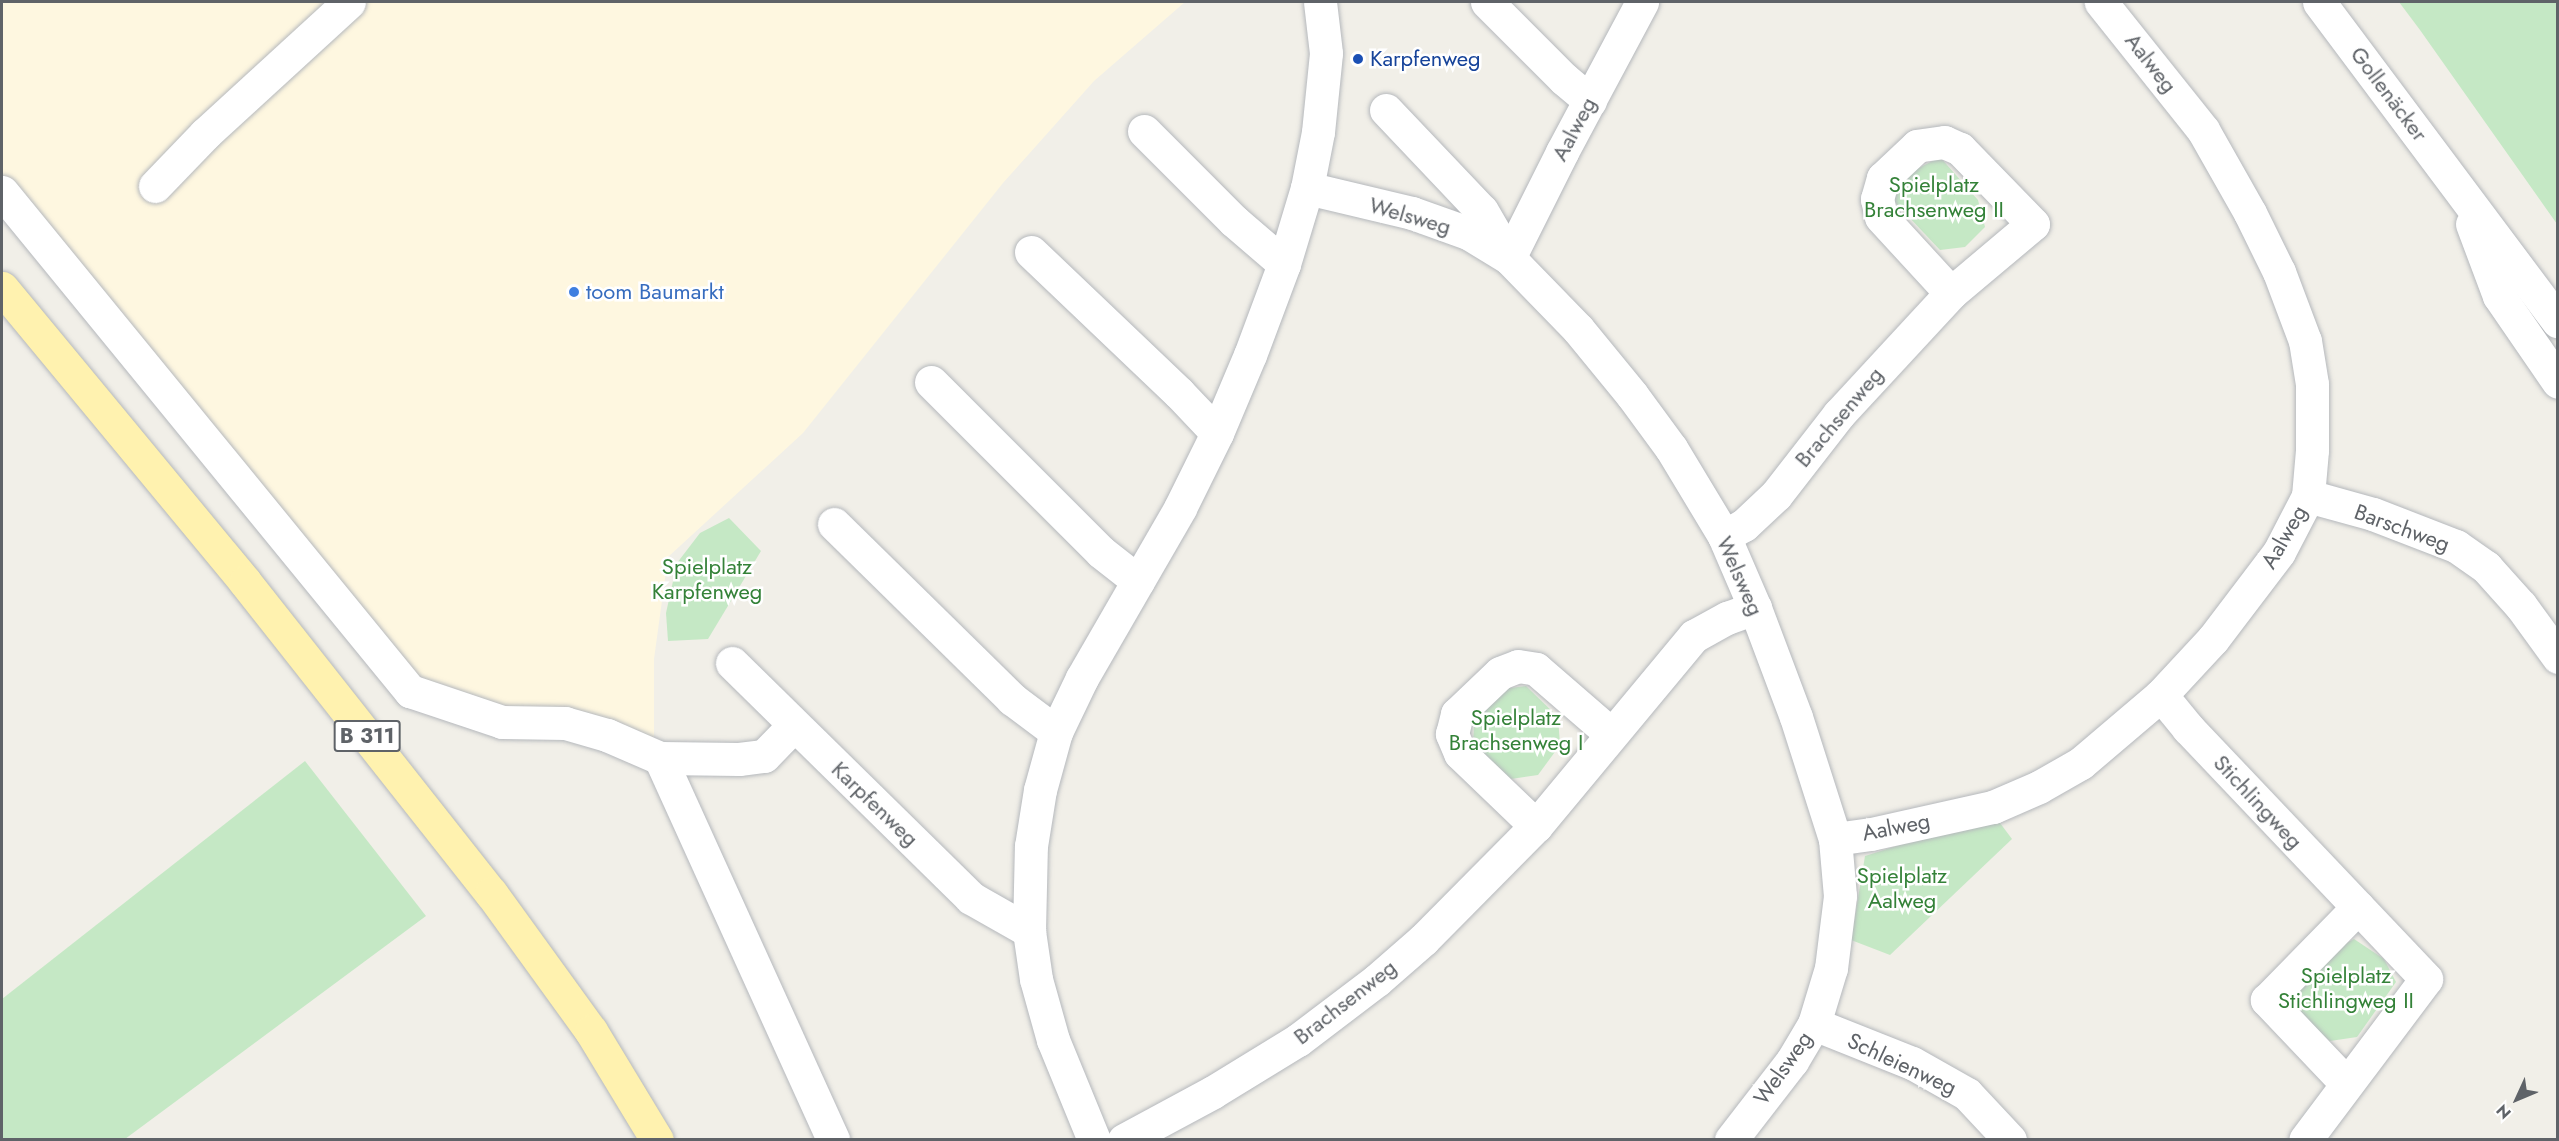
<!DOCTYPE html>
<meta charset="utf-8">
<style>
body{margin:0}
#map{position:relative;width:2559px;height:1141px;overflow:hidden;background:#f1efe8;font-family:Jost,sans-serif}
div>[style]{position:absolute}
.commercial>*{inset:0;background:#fef7e0}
.green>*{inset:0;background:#c5e8c5}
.roads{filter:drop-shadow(0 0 2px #b5b8bc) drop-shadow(0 0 2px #b5b8bc)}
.minor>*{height:33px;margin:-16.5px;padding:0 16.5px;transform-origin:16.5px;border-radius:16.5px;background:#fff}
.major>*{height:33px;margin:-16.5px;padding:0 16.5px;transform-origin:16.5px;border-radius:16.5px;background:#fff2af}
.dots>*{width:16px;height:16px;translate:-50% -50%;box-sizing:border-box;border:3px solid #fff;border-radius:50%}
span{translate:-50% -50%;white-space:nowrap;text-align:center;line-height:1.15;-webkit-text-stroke:5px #fff;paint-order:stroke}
.shield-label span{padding:2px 4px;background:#fff;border:2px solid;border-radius:4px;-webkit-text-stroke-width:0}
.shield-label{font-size:21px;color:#5f6368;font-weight:700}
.transit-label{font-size:22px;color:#164399}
.left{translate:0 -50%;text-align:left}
.street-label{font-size:22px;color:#5f6368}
.park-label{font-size:22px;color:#348238}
.shop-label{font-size:22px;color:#366cbe}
.frame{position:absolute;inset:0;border:3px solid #5f6368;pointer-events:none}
.north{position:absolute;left:2487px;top:1069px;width:60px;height:60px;-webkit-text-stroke:4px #fff;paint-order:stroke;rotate:226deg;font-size:16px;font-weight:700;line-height:24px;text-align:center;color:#5f6368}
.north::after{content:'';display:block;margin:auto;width:21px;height:27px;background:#5f6368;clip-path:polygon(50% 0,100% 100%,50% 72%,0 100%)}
</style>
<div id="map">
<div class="commercial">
<div style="clip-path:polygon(2px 2px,1185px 2px,1094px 81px,1003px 183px,803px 433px,668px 557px,654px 659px,654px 743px,410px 691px,2px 192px)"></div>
</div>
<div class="green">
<div style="clip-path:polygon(2399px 2px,2557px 2px,2557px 224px,2420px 30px)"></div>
<div style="clip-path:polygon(1940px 157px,1978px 200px,1985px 227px,1965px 247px,1940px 250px,1890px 197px,1917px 169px)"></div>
<div style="clip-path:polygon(729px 518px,761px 551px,708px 639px,668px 641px,666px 613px,677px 563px,700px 533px)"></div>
<div style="clip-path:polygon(1526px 686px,1558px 717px,1560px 745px,1538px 775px,1511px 779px,1473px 743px,1475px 712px,1494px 690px)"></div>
<div style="clip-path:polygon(305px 761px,426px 916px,125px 1139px,2px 1139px,2px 999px)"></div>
<div style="clip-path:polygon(1994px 815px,2012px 839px,1890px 955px,1851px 940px,1865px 856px)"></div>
<div style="clip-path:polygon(2354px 939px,2384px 959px,2396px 982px,2357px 1037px,2330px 1041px,2302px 1021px,2296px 993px,2322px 956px)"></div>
</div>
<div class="roads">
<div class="minor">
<div style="left:1487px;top:2px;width:109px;rotate:45deg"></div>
<div style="left:1564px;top:79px;width:34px;rotate:40deg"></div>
<div style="left:2319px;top:2px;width:399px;rotate:53.2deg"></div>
<div style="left:1386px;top:110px;width:139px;rotate:46.5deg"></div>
<div style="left:1482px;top:211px;width:50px;rotate:59.8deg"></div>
<div style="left:1144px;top:131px;width:127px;rotate:45deg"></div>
<div style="left:1234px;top:221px;width:66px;rotate:40.7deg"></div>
<div style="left:155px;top:186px;width:72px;rotate:-46.1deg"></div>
<div style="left:205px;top:134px;width:195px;rotate:-42.5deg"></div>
<div style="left:1307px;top:188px;width:108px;rotate:13.4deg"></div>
<div style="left:1412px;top:213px;width:59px;rotate:19.7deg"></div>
<div style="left:1468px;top:233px;width:48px;rotate:31.4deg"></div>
<div style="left:1509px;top:258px;width:99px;rotate:45.8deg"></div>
<div style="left:1578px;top:329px;width:85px;rotate:50.7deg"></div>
<div style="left:1632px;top:395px;width:66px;rotate:53.7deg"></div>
<div style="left:1671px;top:448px;width:103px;rotate:58.9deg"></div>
<div style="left:1724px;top:536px;width:78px;rotate:66.7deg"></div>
<div style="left:1755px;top:608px;width:116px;rotate:69.4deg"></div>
<div style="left:1796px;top:717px;width:128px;rotate:72.3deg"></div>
<div style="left:1835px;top:839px;width:57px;rotate:85deg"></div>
<div style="left:1840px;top:896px;width:73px;rotate:97.1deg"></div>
<div style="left:1831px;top:968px;width:59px;rotate:106.9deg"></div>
<div style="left:1814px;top:1024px;width:43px;rotate:120.7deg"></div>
<div style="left:1792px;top:1061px;width:100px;rotate:127.7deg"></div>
<div style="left:2px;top:192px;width:645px;rotate:50.73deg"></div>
<div style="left:410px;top:691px;width:97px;rotate:18.6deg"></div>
<div style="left:502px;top:722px;width:63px;rotate:0.9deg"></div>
<div style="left:565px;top:723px;width:44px;rotate:15.9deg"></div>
<div style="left:607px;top:735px;width:58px;rotate:23.5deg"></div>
<div style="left:660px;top:758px;width:419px;rotate:65.6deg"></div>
<div style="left:2472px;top:224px;width:77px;rotate:69.4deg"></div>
<div style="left:2499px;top:296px;width:104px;rotate:55.5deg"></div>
<div style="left:1031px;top:252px;width:204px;rotate:43.6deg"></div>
<div style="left:1179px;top:393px;width:55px;rotate:46.5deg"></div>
<div style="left:1509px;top:258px;width:119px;rotate:-63.4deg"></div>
<div style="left:1562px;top:152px;width:170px;rotate:-61.9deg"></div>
<div style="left:931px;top:382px;width:240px;rotate:45deg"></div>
<div style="left:1101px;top:552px;width:47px;rotate:38.1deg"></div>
<div style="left:2308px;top:496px;width:67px;rotate:15.5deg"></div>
<div style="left:2373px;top:514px;width:89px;rotate:21.1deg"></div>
<div style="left:2456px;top:546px;width:37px;rotate:35deg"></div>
<div style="left:2486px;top:567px;width:52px;rotate:48.1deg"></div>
<div style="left:2521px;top:606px;width:63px;rotate:54deg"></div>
<div style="left:834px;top:524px;width:250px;rotate:44.5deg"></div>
<div style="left:1012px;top:699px;width:55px;rotate:36.9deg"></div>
<div style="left:1724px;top:536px;width:23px;rotate:-29deg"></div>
<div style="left:1744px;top:525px;width:44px;rotate:-43.2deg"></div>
<div style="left:1776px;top:495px;width:103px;rotate:-52.1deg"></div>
<div style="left:1839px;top:414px;width:165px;rotate:-47.2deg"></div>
<div style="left:1951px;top:293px;width:107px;rotate:-40.1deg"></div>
<div style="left:2033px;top:224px;width:105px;rotate:-134.2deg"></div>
<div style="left:1960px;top:149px;width:17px;rotate:-156deg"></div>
<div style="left:1944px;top:142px;width:27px;rotate:172deg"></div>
<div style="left:1917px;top:146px;width:47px;rotate:136.7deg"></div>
<div style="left:1883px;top:178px;width:22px;rotate:106deg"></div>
<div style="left:1877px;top:199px;width:18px;rotate:77deg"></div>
<div style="left:1881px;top:217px;width:103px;rotate:47.4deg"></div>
<div style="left:732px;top:663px;width:335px;rotate:44.5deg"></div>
<div style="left:971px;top:898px;width:67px;rotate:29.6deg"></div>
<div style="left:2161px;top:695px;width:43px;rotate:50.7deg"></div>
<div style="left:2188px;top:728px;width:346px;rotate:46.5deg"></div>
<div style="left:2426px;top:979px;width:201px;rotate:126.9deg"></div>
<div style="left:660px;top:758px;width:79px;rotate:0.7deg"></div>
<div style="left:739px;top:759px;width:25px;rotate:-7deg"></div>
<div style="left:764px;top:756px;width:43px;rotate:-45.9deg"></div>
<div style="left:1536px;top:826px;width:105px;rotate:-136.2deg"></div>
<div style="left:1460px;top:753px;width:21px;rotate:-113deg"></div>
<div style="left:1452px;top:734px;width:21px;rotate:-76deg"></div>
<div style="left:1457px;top:714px;width:59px;rotate:-43.6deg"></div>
<div style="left:1500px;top:673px;width:19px;rotate:-21deg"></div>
<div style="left:1518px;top:666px;width:18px;rotate:9deg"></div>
<div style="left:1536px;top:669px;width:99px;rotate:40.9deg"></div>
<div style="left:1835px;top:839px;width:36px;rotate:-8deg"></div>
<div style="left:1871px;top:834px;width:125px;rotate:-12.5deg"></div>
<div style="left:1993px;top:807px;width:50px;rotate:-23.5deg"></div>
<div style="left:2039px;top:787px;width:48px;rotate:-29.7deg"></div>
<div style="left:2081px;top:763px;width:105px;rotate:-40.4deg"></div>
<div style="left:2161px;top:695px;width:76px;rotate:-47.1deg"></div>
<div style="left:2213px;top:639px;width:109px;rotate:-52.8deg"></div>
<div style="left:2279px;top:552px;width:63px;rotate:-62.6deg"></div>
<div style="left:2308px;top:496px;width:46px;rotate:-85deg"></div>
<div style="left:2312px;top:450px;width:66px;rotate:-90deg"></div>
<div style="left:2312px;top:384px;width:44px;rotate:-99.2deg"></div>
<div style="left:2305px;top:341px;width:74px;rotate:-110.6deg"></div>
<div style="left:2279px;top:272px;width:66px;rotate:-116.2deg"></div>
<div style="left:2250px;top:213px;width:95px;rotate:-119.5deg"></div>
<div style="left:2203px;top:130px;width:164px;rotate:-128.6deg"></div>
<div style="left:1814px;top:1024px;width:105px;rotate:21.7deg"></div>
<div style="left:1912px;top:1063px;width:63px;rotate:29.4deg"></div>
<div style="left:1967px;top:1094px;width:63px;rotate:46.9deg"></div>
<div style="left:2346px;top:1083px;width:115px;rotate:-133.6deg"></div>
<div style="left:2267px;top:1000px;width:130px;rotate:-45.6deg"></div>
<div style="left:1094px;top:1140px;width:108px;rotate:-112.3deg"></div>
<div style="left:1053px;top:1040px;width:63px;rotate:-105.6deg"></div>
<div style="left:1036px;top:979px;width:49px;rotate:-98.3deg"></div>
<div style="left:1029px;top:931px;width:85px;rotate:-88.7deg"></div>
<div style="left:1031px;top:846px;width:57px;rotate:-80.9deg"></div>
<div style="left:1040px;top:790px;width:60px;rotate:-74.6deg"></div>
<div style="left:1056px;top:732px;width:60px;rotate:-64.3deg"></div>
<div style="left:1082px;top:678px;width:196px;rotate:-60deg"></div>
<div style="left:1180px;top:508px;width:84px;rotate:-63.7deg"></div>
<div style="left:1217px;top:433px;width:85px;rotate:-67.1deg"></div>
<div style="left:1250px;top:355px;width:97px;rotate:-69.5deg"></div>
<div style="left:1284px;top:264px;width:79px;rotate:-73.2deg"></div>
<div style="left:1307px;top:188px;width:57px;rotate:-78.9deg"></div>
<div style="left:1318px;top:132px;width:79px;rotate:-84.2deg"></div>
<div style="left:1326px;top:53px;width:51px;rotate:-96.7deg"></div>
<div style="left:1124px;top:1140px;width:101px;rotate:-28.3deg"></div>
<div style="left:1213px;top:1092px;width:100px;rotate:-31.5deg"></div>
<div style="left:1298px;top:1040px;width:99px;rotate:-37.2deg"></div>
<div style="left:1377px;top:980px;width:62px;rotate:-41.1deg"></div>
<div style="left:1424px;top:939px;width:159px;rotate:-45.3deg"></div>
<div style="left:1536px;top:826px;width:247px;rotate:-50.3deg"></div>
<div style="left:1694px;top:636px;width:38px;rotate:-29deg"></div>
<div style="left:1727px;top:618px;width:30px;rotate:-20deg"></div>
</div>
<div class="major">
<div style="left:2px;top:288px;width:381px;rotate:50.4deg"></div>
<div style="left:245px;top:582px;width:397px;rotate:51.7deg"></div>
<div style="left:491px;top:893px;width:170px;rotate:54.1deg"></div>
<div style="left:591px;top:1031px;width:127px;rotate:58.8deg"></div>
</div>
</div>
<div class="dots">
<div style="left:1358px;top:59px;background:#1a4fb4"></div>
<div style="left:574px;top:292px;background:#3f7fe0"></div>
</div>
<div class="shield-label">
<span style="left:367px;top:736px">B 311</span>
</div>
<div class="transit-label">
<span class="left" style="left:1370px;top:59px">Karpfenweg</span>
</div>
<div class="street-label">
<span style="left:2151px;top:63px;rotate:52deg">Aalweg</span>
<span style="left:2389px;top:94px;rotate:53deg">Gollenäcker</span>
<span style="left:1574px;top:129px;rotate:-62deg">Aalweg</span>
<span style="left:1410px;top:216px;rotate:16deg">Welsweg</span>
<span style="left:1839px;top:417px;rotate:-50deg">Brachsenweg</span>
<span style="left:2402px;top:528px;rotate:20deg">Barschweg</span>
<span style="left:2284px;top:537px;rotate:-60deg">Aalweg</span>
<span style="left:1740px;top:576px;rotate:66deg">Welsweg</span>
<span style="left:2258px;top:802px;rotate:47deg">Stichlingweg</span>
<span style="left:875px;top:804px;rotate:44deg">Karpfenweg</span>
<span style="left:1896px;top:827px;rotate:-11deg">Aalweg</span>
<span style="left:1345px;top:1002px;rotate:-38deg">Brachsenweg</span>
<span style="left:1902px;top:1064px;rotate:25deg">Schleienweg</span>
<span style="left:1783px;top:1068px;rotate:-55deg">Welsweg</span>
</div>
<div class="park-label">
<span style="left:1934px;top:197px">Spielplatz<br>Brachsenweg II</span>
<span style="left:707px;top:579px">Spielplatz<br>Karpfenweg</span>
<span style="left:1516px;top:730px">Spielplatz<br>Brachsenweg I</span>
<span style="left:1902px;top:888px">Spielplatz<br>Aalweg</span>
<span style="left:2346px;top:988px">Spielplatz<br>Stichlingweg II</span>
</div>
<div class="shop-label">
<span class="left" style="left:586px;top:292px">toom Baumarkt</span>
</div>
<div class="frame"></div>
<div class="north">N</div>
</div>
